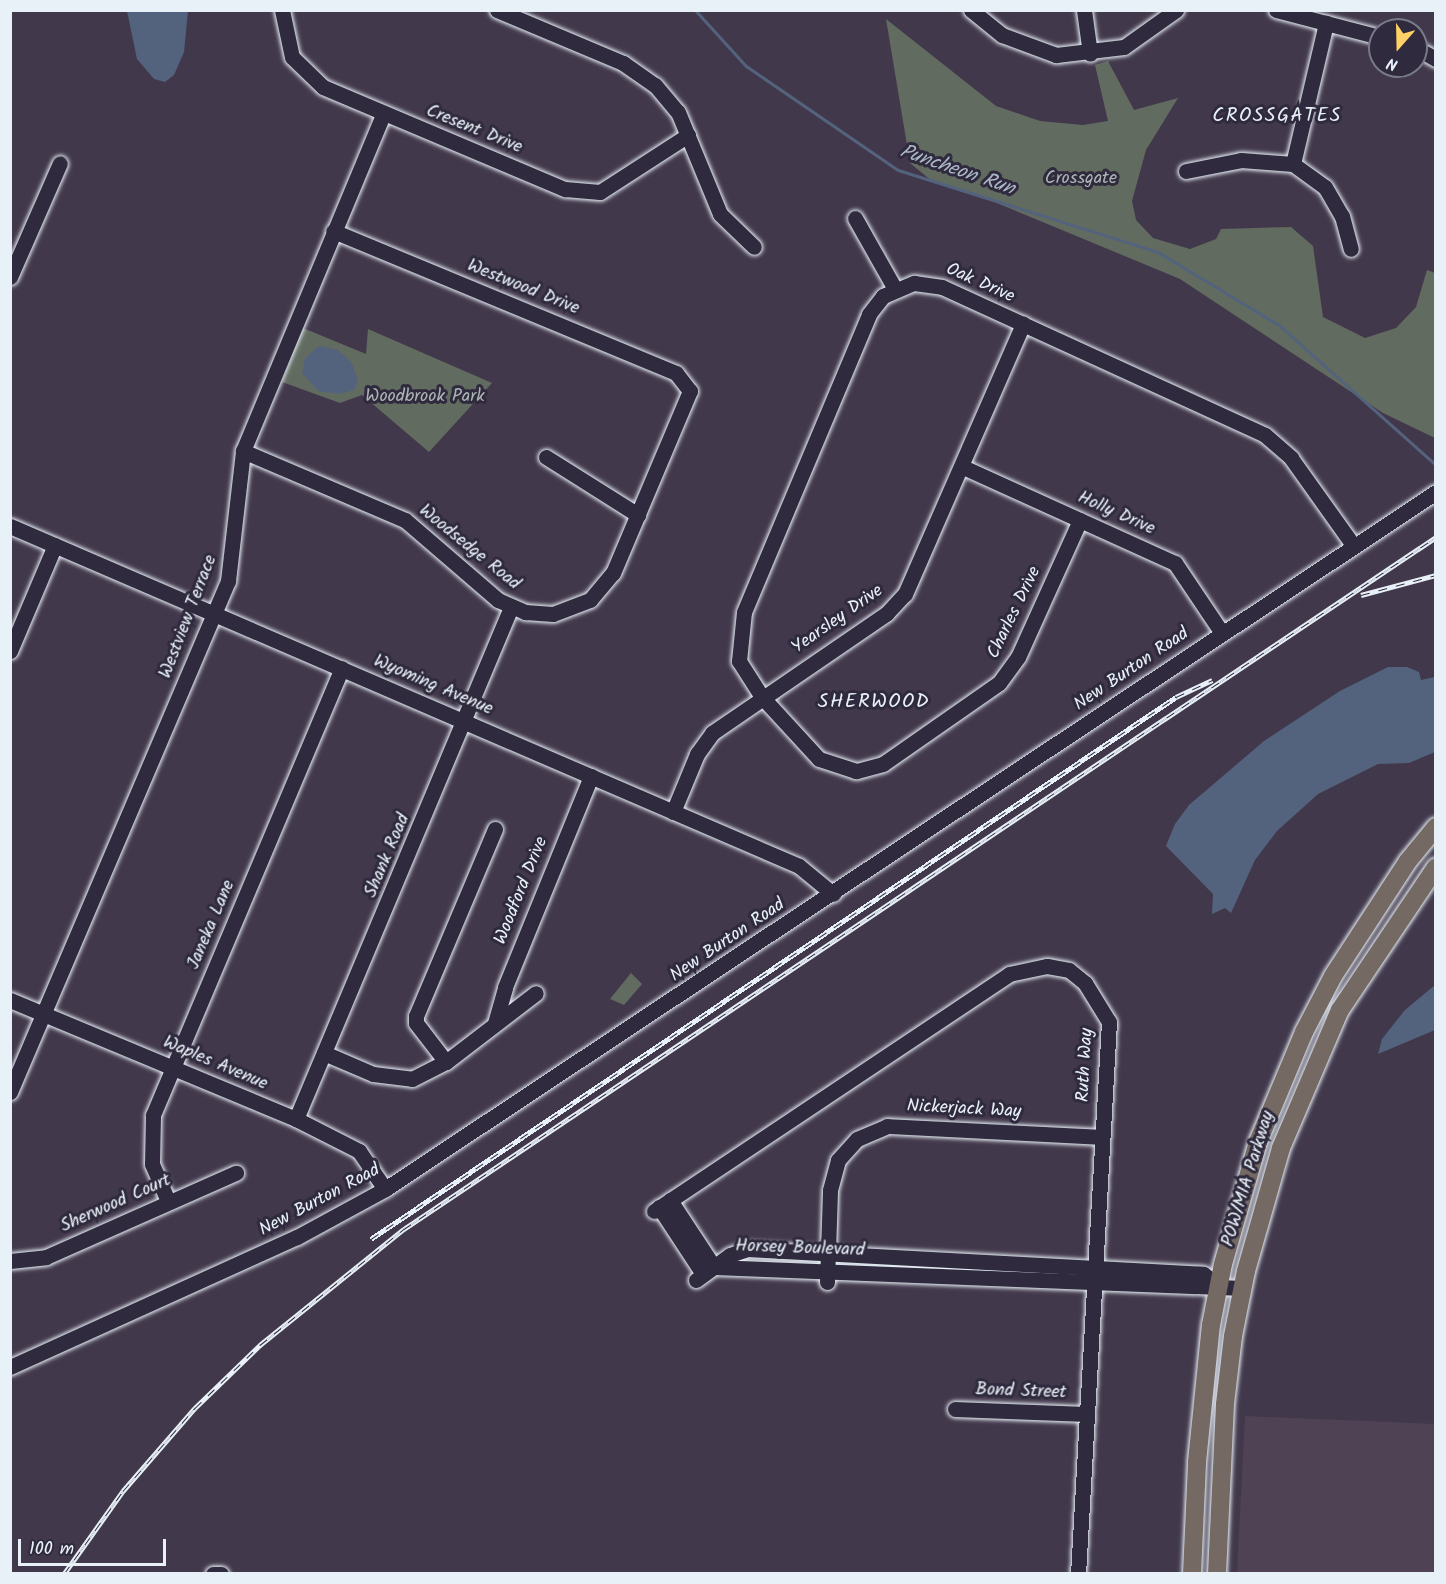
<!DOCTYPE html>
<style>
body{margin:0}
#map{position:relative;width:1446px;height:1584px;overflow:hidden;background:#42384b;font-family:Kalam,sans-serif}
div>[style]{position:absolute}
.built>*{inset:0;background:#504255}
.green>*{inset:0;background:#626b60}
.water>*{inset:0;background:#53637d}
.stream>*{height:3px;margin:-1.5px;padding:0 1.5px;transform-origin:1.5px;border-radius:1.5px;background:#53637d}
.roads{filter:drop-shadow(0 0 2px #e8f1f8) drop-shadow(0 0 2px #e8f1f8)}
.minor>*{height:15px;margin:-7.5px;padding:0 7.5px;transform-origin:7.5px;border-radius:7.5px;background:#2f2a3d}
.major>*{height:18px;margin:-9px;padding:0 9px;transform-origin:9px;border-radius:9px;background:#756964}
.rail>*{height:5px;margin-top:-2.5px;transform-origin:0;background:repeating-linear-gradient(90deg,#2f2a3d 0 9px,#e8f1f8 0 18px);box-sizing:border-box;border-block:2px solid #e8f1f8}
span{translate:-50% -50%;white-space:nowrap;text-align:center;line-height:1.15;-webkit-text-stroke:6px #2f2a3d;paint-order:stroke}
.street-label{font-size:18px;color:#e8f1f8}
.park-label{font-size:18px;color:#acb5b4}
.neighbourhood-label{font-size:20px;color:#e8f1f8;letter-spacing:1.5px}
.water-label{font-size:20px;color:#acb8c7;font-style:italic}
.frame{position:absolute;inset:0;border:12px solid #e8f1f8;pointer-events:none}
.north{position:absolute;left:1368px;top:18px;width:60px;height:60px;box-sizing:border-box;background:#2f2a3d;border:2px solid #797a88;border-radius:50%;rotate:200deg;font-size:16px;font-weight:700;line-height:24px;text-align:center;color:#e8f1f8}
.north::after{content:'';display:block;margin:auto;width:21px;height:27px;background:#ffd166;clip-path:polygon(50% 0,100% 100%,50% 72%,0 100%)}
.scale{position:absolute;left:18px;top:1539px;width:148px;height:27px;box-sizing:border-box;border:3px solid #e8f1f8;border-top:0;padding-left:8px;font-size:18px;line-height:21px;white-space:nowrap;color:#e8f1f8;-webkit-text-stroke:4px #2f2a3d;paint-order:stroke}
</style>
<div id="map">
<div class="built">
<div style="clip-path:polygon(1245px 1416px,1435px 1424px,1435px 1573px,1237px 1573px)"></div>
</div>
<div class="green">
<div style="clip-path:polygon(886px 19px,996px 106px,1040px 121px,1083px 125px,1108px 121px,1095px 65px,1108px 61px,1134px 110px,1178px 98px,1146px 150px,1132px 201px,1136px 220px,1153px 238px,1190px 249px,1216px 239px,1221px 229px,1291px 227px,1313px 246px,1323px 317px,1365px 338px,1396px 328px,1416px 307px,1427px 270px,1435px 273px,1435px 438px,1383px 413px,1180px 279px,997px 203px,933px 182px,910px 163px)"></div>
<div style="clip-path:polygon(303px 328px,366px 354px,368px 329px,492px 383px,429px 452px,362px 395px,340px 403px,282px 382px)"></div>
<div style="clip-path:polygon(631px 973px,642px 984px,624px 1005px,610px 999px)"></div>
</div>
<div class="water">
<div style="clip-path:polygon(127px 11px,188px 11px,184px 52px,174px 75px,165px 82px,154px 79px,137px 59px)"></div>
<div style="clip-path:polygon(319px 346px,338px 350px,352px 363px,358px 381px,354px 390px,339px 394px,318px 391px,302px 373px,305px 358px)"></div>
<div style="clip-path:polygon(1388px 667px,1407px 667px,1419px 672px,1421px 680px,1435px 677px,1435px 752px,1409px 763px,1378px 764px,1318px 794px,1277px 831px,1255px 860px,1231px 913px,1225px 908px,1212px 914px,1213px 894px,1166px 846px,1175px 824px,1189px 805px,1264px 741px,1340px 691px)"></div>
<div style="clip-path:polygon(1435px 985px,1435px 1030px,1378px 1054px,1382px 1039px,1405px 1010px)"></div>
</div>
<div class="stream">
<div style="left:695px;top:10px;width:76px;rotate:47.7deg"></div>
<div style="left:746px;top:66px;width:184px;rotate:34.4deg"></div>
<div style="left:898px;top:170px;width:273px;rotate:17.5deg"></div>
<div style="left:1158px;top:252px;width:143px;rotate:31.2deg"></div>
<div style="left:1280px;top:326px;width:209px;rotate:41.7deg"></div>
</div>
<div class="roads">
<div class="minor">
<div style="left:282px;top:10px;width:48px;rotate:78deg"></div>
<div style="left:292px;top:57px;width:43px;rotate:44.1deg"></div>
<div style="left:323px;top:87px;width:263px;rotate:22.9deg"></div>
<div style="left:565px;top:189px;width:35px;rotate:5deg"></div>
<div style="left:600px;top:192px;width:105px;rotate:-32.9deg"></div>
<div style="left:497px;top:10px;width:137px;rotate:22.8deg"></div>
<div style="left:623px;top:63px;width:39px;rotate:35deg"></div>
<div style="left:655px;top:85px;width:35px;rotate:50deg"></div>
<div style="left:678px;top:112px;width:110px;rotate:67.6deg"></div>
<div style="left:720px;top:214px;width:47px;rotate:44.1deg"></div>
<div style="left:971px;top:10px;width:40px;rotate:39deg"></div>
<div style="left:1002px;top:35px;width:58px;rotate:20.3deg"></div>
<div style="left:1056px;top:55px;width:68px;rotate:-6.7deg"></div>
<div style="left:1124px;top:47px;width:64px;rotate:-35.4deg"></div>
<div style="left:1084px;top:10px;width:44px;rotate:82.2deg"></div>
<div style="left:1276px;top:10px;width:107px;rotate:14.6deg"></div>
<div style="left:1416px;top:48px;width:23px;rotate:29deg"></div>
<div style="left:1293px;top:164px;width:145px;rotate:-76.8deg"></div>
<div style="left:1186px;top:171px;width:56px;rotate:-11.3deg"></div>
<div style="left:1241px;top:160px;width:52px;rotate:4.4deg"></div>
<div style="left:1293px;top:164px;width:39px;rotate:36deg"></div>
<div style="left:1325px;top:187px;width:34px;rotate:60deg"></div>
<div style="left:1342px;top:216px;width:34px;rotate:75deg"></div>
<div style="left:855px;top:218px;width:81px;rotate:60.6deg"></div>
<div style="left:10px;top:277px;width:124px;rotate:-66.3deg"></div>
<div style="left:243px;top:451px;width:176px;rotate:23.1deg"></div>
<div style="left:405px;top:520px;width:123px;rotate:40.7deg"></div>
<div style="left:498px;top:600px;width:30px;rotate:24deg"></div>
<div style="left:525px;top:612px;width:28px;rotate:4deg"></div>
<div style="left:553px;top:614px;width:40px;rotate:-21deg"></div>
<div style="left:590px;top:600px;width:35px;rotate:-50deg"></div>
<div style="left:613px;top:573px;width:198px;rotate:-67.1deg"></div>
<div style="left:690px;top:391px;width:23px;rotate:-128deg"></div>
<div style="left:676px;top:373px;width:371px;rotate:-157.5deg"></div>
<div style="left:546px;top:457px;width:109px;rotate:32.2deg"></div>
<div style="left:963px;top:467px;width:233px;rotate:24.4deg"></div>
<div style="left:1175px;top:563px;width:84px;rotate:56.1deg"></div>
<div style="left:1080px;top:520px;width:150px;rotate:114.3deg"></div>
<div style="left:1018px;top:657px;width:32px;rotate:126deg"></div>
<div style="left:999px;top:683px;width:141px;rotate:145.1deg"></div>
<div style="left:883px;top:764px;width:28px;rotate:165deg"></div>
<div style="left:856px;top:771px;width:39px;rotate:-162deg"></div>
<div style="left:819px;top:759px;width:84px;rotate:-132.6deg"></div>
<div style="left:762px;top:697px;width:43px;rotate:-122.6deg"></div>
<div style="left:739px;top:661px;width:49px;rotate:-84.2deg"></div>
<div style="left:744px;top:612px;width:323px;rotate:-67.2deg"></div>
<div style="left:869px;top:314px;width:23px;rotate:-52deg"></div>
<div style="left:883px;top:296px;width:34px;rotate:-23deg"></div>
<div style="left:914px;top:283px;width:28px;rotate:8deg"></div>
<div style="left:942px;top:287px;width:355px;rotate:24.6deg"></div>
<div style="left:1265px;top:435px;width:35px;rotate:41deg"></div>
<div style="left:1291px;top:458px;width:107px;rotate:54.5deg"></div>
<div style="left:10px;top:526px;width:859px;rotate:23.31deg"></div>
<div style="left:799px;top:866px;width:44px;rotate:39.5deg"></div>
<div style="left:10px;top:651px;width:115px;rotate:-67deg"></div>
<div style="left:673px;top:812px;width:63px;rotate:-67.5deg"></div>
<div style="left:697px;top:754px;width:26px;rotate:-54deg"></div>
<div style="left:712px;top:733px;width:212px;rotate:-34.4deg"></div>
<div style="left:887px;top:613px;width:26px;rotate:-47deg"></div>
<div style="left:905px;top:594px;width:295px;rotate:-66.4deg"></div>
<div style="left:10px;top:1000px;width:310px;rotate:22.6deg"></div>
<div style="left:296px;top:1119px;width:71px;rotate:26.9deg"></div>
<div style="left:359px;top:1151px;width:46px;rotate:55.6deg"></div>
<div style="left:495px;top:1023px;width:37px;rotate:-74deg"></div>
<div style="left:505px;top:987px;width:228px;rotate:-67.8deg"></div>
<div style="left:324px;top:1053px;width:53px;rotate:23.2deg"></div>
<div style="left:373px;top:1074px;width:39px;rotate:7deg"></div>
<div style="left:412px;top:1079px;width:38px;rotate:-27deg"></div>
<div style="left:446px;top:1062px;width:113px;rotate:-37.5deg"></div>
<div style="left:446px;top:1062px;width:49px;rotate:-127.6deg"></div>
<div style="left:416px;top:1023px;width:7px;rotate:-90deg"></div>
<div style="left:416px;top:1016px;width:203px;rotate:-67.1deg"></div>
<div style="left:10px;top:1092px;width:556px;rotate:-66.9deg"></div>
<div style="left:228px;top:581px;width:131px;rotate:-83.4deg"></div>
<div style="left:243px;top:451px;width:365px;rotate:-67.4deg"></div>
<div style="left:296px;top:1119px;width:555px;rotate:-67.22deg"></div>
<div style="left:670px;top:1200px;width:80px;rotate:56.7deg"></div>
<div style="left:168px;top:1201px;width:40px;rotate:-113.4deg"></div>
<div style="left:152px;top:1164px;width:49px;rotate:-88.8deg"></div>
<div style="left:153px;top:1115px;width:485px;rotate:-67.1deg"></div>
<div style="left:659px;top:1207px;width:80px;rotate:56.7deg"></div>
<div style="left:654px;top:1211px;width:427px;rotate:-33.7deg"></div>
<div style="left:1009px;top:974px;width:39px;rotate:-12deg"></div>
<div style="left:1047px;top:966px;width:22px;rotate:10deg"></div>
<div style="left:1069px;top:970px;width:21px;rotate:39deg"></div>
<div style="left:1085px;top:983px;width:46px;rotate:58.4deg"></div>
<div style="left:1109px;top:1022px;width:553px;rotate:93.21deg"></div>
<div style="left:10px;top:1261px;width:36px;rotate:-6deg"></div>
<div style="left:46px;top:1257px;width:208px;rotate:-23.9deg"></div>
<div style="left:714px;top:1267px;width:529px;rotate:2.27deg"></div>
<div style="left:696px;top:1280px;width:42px;rotate:-36.3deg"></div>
<div style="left:730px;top:1255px;width:18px;rotate:-19deg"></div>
<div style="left:747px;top:1249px;width:457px;rotate:3.1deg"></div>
<div style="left:1203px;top:1274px;width:19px;rotate:35deg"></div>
<div style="left:827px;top:1282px;width:92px;rotate:-88.1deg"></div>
<div style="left:830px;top:1190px;width:31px;rotate:-75deg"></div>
<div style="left:838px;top:1160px;width:28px;rotate:-48deg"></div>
<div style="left:857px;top:1139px;width:33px;rotate:-23deg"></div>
<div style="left:887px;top:1126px;width:214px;rotate:2.9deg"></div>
<div style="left:10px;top:1367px;width:315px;rotate:-24.4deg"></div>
<div style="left:297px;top:1237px;width:100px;rotate:-28.6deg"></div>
<div style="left:385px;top:1189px;width:1261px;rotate:-33.55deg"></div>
<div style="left:955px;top:1409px;width:131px;rotate:2.2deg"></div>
<div style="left:213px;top:1574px;width:8px"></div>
</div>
<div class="major">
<div style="left:1192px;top:1574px;width:112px;rotate:-87.4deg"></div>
<div style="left:1197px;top:1462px;width:138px;rotate:-84.2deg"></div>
<div style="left:1211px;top:1325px;width:62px;rotate:-78.9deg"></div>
<div style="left:1223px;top:1264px;width:127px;rotate:-74deg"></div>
<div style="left:1258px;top:1142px;width:119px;rotate:-67.3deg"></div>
<div style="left:1304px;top:1032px;width:63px;rotate:-62.6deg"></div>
<div style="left:1333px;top:976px;width:137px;rotate:-56.9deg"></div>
<div style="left:1408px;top:861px;width:44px;rotate:-50.5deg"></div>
<div style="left:1217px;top:1574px;width:170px;rotate:-87.3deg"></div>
<div style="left:1225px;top:1404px;width:68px;rotate:-83.3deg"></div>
<div style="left:1233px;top:1336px;width:66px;rotate:-78.7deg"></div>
<div style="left:1246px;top:1271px;width:128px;rotate:-74.1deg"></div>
<div style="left:1281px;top:1148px;width:150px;rotate:-66.9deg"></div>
<div style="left:1340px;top:1010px;width:172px;rotate:-56.1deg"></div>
</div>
</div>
<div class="rail">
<div style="left:1361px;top:595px;width:78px;rotate:-14.9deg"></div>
<div style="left:371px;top:1239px;width:970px;rotate:-33.95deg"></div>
<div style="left:1176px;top:697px;width:40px;rotate:-25deg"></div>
<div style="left:64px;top:1574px;width:102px;rotate:-54.6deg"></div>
<div style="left:123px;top:1491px;width:110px;rotate:-49.1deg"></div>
<div style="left:195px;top:1408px;width:91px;rotate:-44.1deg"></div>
<div style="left:260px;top:1345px;width:185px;rotate:-38.9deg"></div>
<div style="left:404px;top:1229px;width:1243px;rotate:-33.84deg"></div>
</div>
<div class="street-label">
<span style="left:474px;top:130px;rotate:22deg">Cresent Drive</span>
<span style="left:980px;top:284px;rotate:24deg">Oak Drive</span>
<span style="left:523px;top:288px;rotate:22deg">Westwood Drive</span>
<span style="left:1116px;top:514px;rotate:24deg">Holly Drive</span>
<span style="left:469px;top:548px;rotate:39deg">Woodsedge Road</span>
<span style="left:1015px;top:613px;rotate:-64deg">Charles Drive</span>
<span style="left:189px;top:617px;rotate:-69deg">Westview Terrace</span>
<span style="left:838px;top:620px;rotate:-35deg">Yearsley Drive</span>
<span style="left:1132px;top:670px;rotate:-34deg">New Burton Road</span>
<span style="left:433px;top:686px;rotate:23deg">Wyoming Avenue</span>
<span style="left:388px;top:856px;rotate:-67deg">Shank Road</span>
<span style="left:522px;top:891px;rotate:-68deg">Woodford Drive</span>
<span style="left:212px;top:925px;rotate:-67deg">Janeka Lane</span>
<span style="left:728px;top:941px;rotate:-34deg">New Burton Road</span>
<span style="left:215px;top:1064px;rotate:23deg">Waples Avenue</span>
<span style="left:1086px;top:1065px;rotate:-87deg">Ruth Way</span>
<span style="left:964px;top:1110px;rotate:3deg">Nickerjack Way</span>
<span style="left:1249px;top:1179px;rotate:-73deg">POW/MIA Parkway</span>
<span style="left:320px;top:1201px;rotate:-28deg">New Burton Road</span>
<span style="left:116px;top:1204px;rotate:-24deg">Sherwood Court</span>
<span style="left:800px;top:1249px;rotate:2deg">Horsey Boulevard</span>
<span style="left:1021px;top:1392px;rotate:2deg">Bond Street</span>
</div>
<div class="park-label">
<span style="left:1081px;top:179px">Crossgate</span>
<span style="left:425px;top:397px">Woodbrook Park</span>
</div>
<div class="neighbourhood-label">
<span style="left:1277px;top:116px">CROSSGATES</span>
<span style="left:874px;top:702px">SHERWOOD</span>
</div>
<div class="water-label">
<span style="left:957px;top:171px;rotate:19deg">Puncheon Run</span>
</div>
<div class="frame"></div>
<div class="north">N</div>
<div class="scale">100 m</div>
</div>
